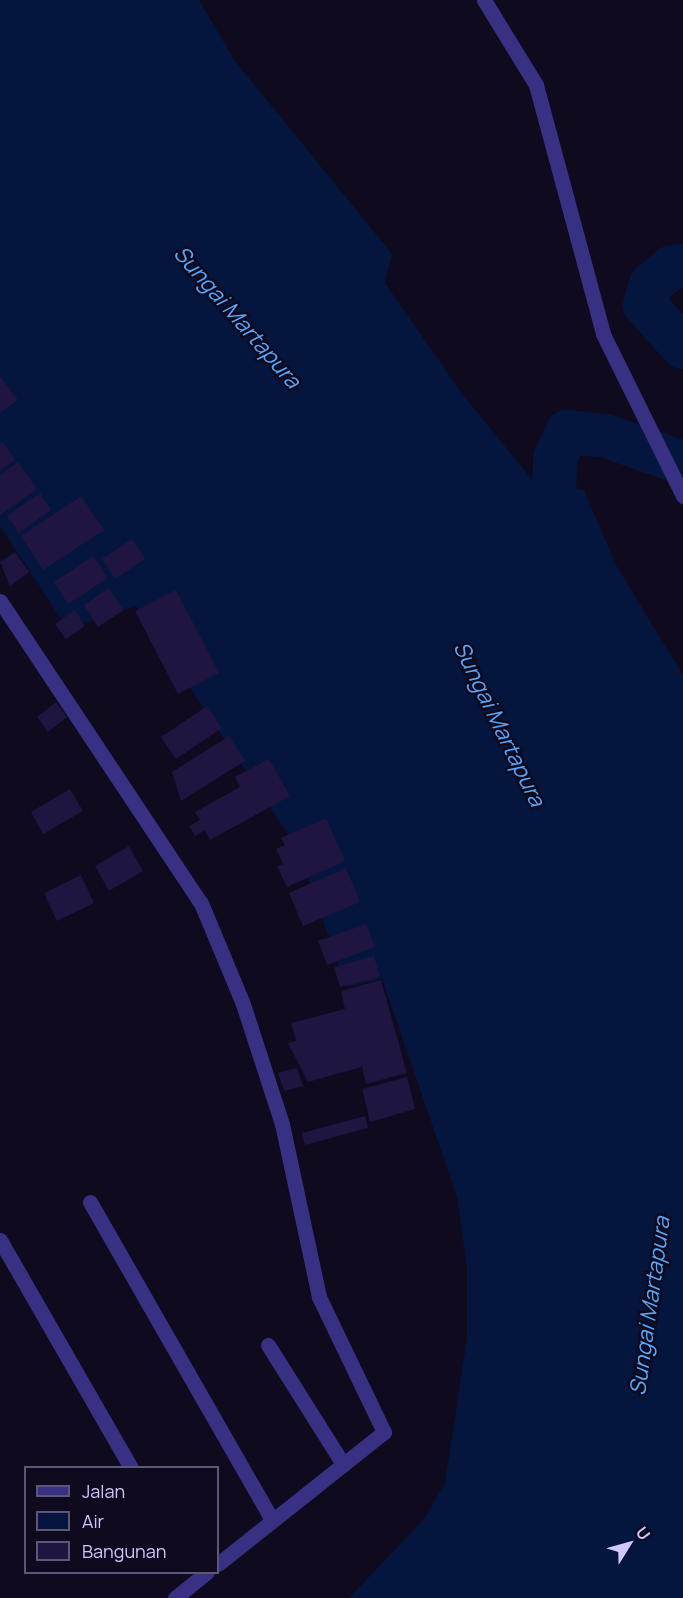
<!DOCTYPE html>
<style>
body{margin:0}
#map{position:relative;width:683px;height:1598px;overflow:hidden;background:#0f0a1e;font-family:Manrope,sans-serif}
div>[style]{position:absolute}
.water>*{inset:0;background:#04163d}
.river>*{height:44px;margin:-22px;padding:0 22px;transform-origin:22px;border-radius:22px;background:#04163d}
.building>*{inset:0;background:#201441}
.minor>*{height:15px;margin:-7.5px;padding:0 7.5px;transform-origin:7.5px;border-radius:7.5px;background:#383082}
.tertiary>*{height:15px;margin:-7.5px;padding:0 7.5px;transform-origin:7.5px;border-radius:7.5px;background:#383082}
span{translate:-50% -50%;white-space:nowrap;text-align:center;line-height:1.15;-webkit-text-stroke:5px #0f0a1e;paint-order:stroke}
.water-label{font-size:22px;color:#55a7ff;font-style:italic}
.legend{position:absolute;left:24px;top:1466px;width:195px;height:108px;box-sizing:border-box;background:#0f0a1e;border:2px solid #5d5678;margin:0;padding:8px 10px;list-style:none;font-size:18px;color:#d1c7ff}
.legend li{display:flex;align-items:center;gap:12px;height:30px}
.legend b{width:30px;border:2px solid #5d5678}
.north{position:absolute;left:599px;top:1514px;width:60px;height:60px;-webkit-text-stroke:4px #0f0a1e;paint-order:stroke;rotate:53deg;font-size:16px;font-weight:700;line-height:24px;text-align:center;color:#d1c7ff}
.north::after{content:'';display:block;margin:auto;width:21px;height:27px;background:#d1c7ff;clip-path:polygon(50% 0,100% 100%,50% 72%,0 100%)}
</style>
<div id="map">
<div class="water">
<div style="clip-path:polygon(0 0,199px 0,235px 61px,392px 254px,385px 283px,463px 395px,535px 483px,584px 490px,616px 565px,683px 675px,683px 1598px,349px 1598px,424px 1519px,445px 1483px,467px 1338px,467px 1269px,457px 1197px,382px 979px,347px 987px,296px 846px,135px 606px,67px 628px,0 526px)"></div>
</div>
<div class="river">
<div style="left:683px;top:266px;width:11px;rotate:175deg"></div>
<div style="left:672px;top:267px;width:27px;rotate:141deg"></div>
<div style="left:651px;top:284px;width:22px;rotate:106deg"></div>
<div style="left:645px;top:305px;width:57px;rotate:47.9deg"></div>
<div style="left:525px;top:530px;width:38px;rotate:-41deg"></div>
<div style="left:554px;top:505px;width:47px;rotate:-88.8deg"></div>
<div style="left:555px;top:458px;width:29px;rotate:-65deg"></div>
<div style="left:567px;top:432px;width:39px;rotate:6deg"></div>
<div style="left:606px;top:436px;width:82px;rotate:19.3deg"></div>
</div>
<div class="building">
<div style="clip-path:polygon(0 376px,18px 400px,0 413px)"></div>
<div style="clip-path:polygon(3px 442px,15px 460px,0 470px,0 444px)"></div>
<div style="clip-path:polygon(18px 462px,37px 489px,0 515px,0 475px)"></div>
<div style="clip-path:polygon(40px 493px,51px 510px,19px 533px,7px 516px)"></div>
<div style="clip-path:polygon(81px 496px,104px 530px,43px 570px,21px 536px)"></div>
<div style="clip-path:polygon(132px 539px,145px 559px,115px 579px,102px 559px)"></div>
<div style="clip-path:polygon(15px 552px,29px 572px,10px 586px,0 562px)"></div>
<div style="clip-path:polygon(93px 556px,108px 578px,68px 604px,54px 582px)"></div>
<div style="clip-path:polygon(109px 588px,124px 610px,98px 627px,84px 605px)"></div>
<div style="clip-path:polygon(176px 590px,219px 673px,178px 694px,135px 611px)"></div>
<div style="clip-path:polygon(75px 610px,85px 626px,66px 639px,55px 624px)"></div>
<div style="clip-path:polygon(56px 702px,67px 717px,48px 732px,37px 717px)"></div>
<div style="clip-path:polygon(207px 706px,222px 728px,176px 759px,161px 737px)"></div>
<div style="clip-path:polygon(229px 736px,245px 761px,181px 801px,172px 772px)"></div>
<div style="clip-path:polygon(269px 759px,290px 796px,210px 840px,205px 830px,195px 836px,189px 826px,200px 820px,195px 812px,240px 787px,235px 777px)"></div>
<div style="clip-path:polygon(70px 789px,83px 811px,43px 834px,31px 812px)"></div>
<div style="clip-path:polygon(326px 818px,345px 861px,287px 887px,277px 866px,283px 864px,276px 849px,285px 845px,281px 838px)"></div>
<div style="clip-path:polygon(129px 846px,143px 871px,109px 891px,95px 866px)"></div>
<div style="clip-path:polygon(346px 868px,360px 902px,303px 926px,289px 893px)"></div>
<div style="clip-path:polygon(81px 875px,94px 903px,57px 921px,44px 893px)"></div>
<div style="clip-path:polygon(366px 924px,375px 947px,327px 965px,318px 941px)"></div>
<div style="clip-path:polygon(374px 956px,380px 977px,340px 987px,334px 967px)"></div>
<div style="clip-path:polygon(381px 980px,407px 1073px,366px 1084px,362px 1067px,308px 1082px,288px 1043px,296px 1041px,291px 1023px,345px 1009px,341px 991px)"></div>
<div style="clip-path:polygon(297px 1068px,303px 1086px,284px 1091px,278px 1073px)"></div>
<div style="clip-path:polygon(407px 1077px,415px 1109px,370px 1122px,362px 1089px)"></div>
<div style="clip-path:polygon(365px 1116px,368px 1128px,305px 1145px,302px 1133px)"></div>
</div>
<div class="minor">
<div style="left:90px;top:1202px;width:366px;rotate:60.2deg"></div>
<div style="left:0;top:1240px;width:263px;rotate:60.1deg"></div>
<div style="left:268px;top:1345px;width:141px;rotate:57.8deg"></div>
<div style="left:218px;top:1564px;width:212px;rotate:-38.5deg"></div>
<div style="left:175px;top:1598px;width:41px;rotate:-39.1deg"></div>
</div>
<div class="tertiary">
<div style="left:484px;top:0;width:100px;rotate:58.5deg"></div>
<div style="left:536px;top:85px;width:258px;rotate:74.9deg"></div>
<div style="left:603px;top:334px;width:181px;rotate:63.7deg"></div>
<div style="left:0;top:601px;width:363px;rotate:56.4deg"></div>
<div style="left:201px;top:903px;width:109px;rotate:67.4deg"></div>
<div style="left:243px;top:1004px;width:126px;rotate:72deg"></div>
<div style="left:282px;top:1124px;width:177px;rotate:77.9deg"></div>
<div style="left:319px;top:1297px;width:150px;rotate:64.3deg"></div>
</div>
<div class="water-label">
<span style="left:237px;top:317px;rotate:49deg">Sungai Martapura</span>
<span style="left:499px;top:724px;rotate:64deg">Sungai Martapura</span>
<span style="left:650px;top:1306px;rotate:-82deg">Sungai Martapura</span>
</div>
<ul class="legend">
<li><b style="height:8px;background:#383082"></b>Jalan</li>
<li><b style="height:16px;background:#04163d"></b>Air</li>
<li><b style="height:16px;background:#201441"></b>Bangunan</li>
</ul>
<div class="north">U</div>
</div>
